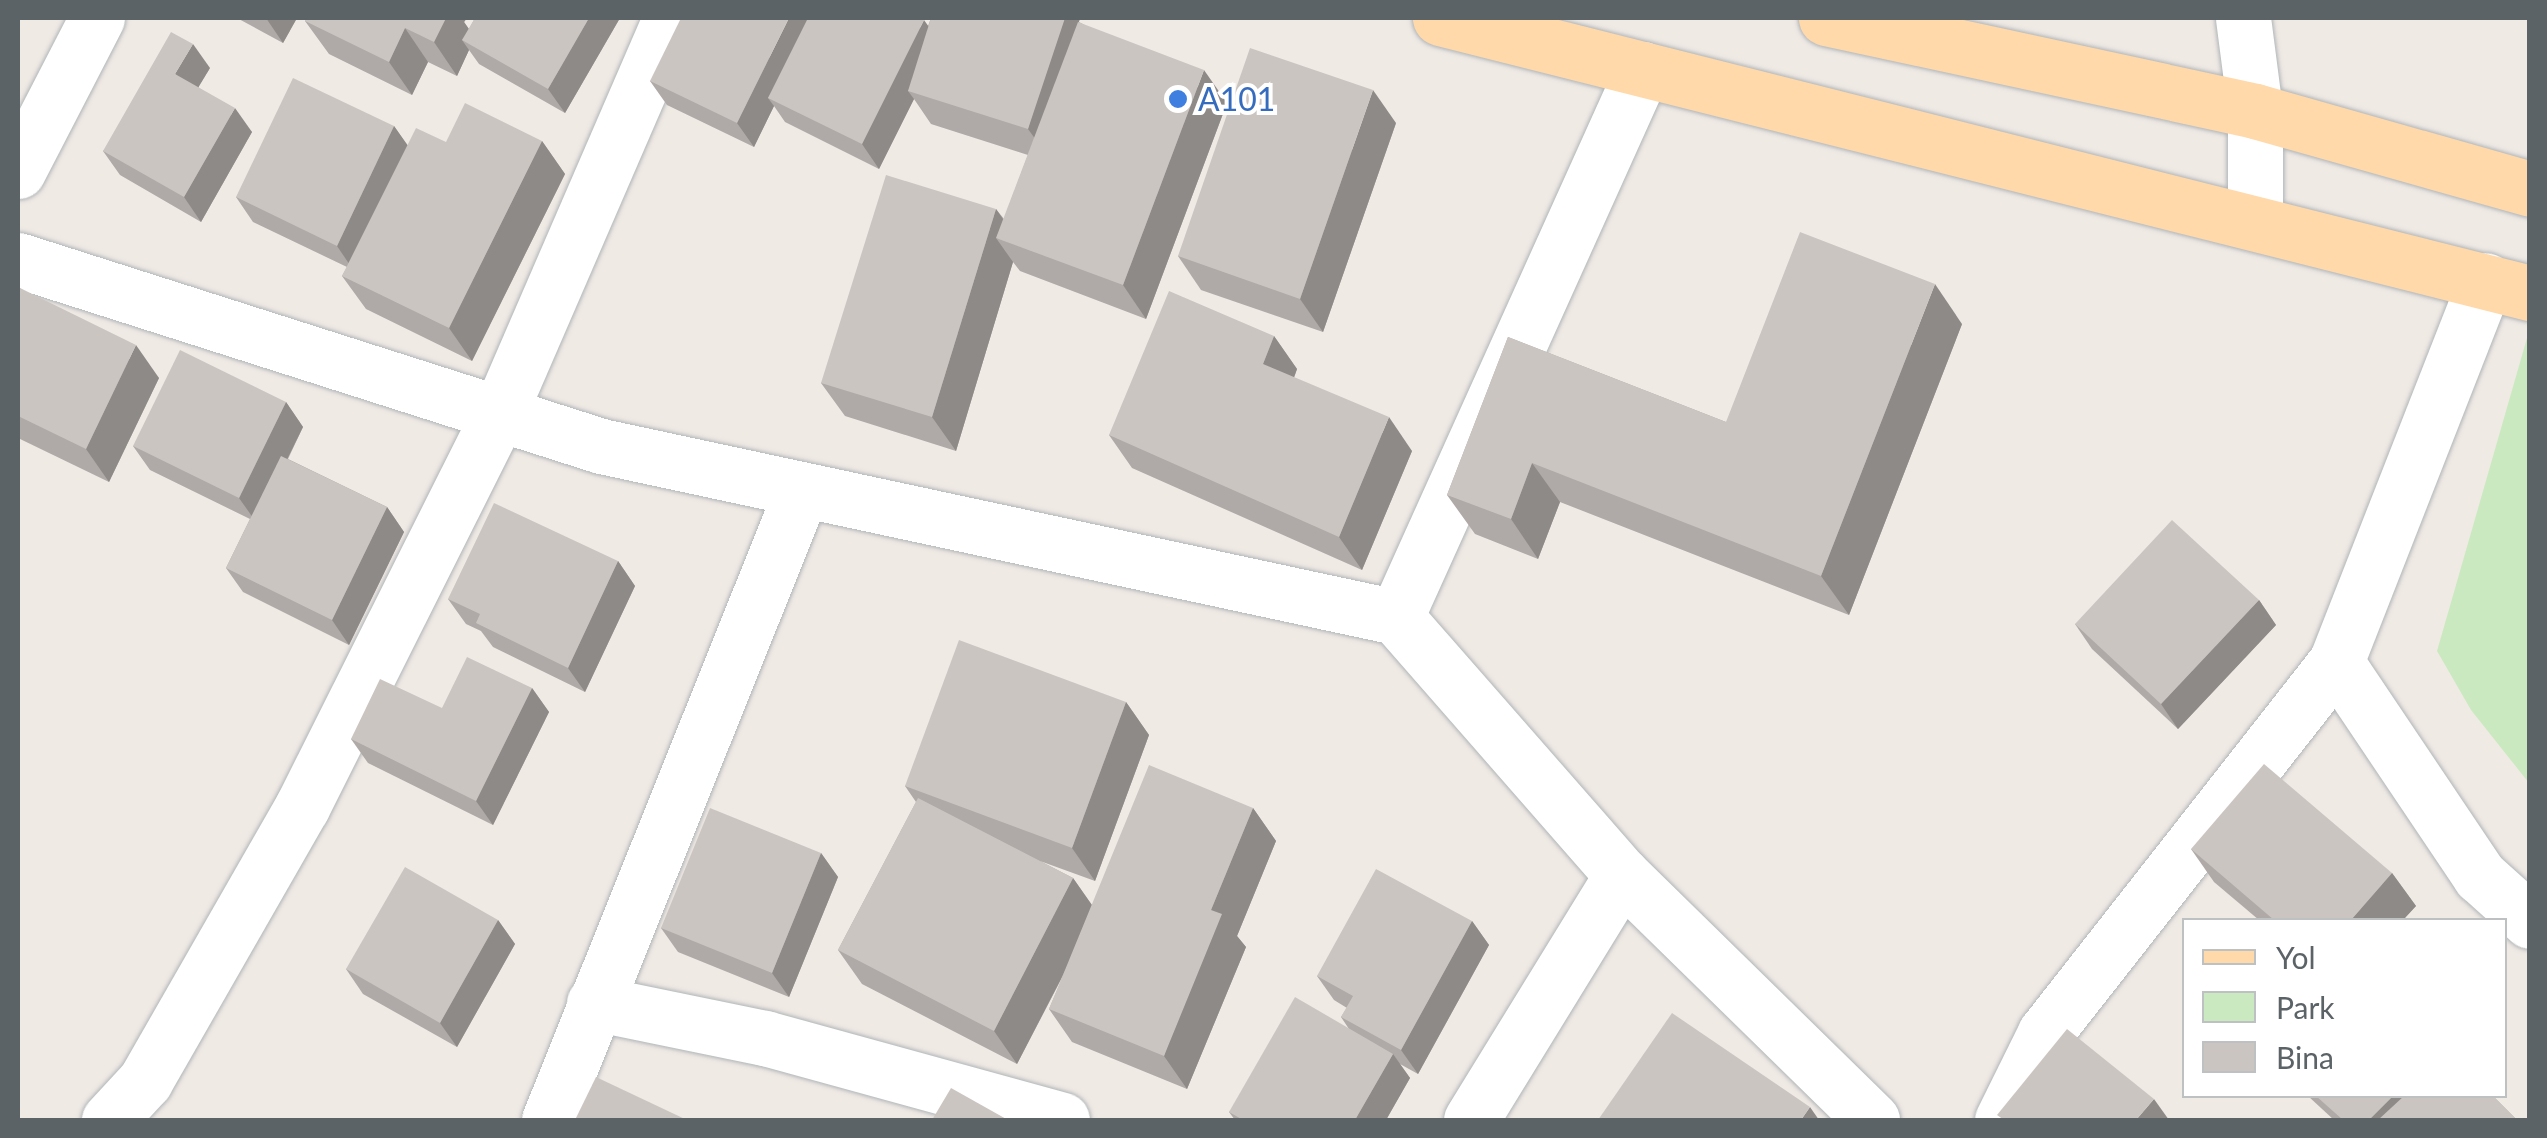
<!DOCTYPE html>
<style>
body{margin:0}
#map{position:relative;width:2547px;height:1138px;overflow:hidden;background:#f0eae5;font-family:Lato,sans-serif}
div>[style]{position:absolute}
.green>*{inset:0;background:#cbe9c0}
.roads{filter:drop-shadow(0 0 2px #b0b5b8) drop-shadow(0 0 2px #b0b5b8)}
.minor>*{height:55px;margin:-27.5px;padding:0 27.5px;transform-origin:27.5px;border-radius:27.5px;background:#fff}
.major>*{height:55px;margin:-27.5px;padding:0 27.5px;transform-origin:27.5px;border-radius:27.5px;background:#ffd9aa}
.wall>*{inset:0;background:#afa9a7}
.shaded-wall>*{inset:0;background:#8e8a88}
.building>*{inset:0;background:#cbc5c2}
.dots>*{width:28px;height:28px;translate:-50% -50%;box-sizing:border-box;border:5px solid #fff;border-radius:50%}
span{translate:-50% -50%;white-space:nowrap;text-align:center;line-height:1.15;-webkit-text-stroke:8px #fff;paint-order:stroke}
.shop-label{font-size:32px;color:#366cbe}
.left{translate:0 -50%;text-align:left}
.frame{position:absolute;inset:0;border:20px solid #5c6366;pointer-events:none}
.legend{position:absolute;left:2182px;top:918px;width:325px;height:180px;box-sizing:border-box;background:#fff;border:2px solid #bec1c2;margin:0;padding:12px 18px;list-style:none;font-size:30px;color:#5c6366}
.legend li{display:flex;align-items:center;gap:20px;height:50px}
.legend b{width:50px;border:2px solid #bec1c2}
</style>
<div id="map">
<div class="green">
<div style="clip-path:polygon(2529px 331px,2530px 331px,2529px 783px,2471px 710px,2437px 651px)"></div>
</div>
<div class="roads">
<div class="minor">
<div style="left:2243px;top:18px;width:94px;rotate:82.6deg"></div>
<div style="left:2255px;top:111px;width:112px;rotate:90deg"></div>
<div style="left:18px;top:171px;width:172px;rotate:-62.7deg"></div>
<div style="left:18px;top:260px;width:612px;rotate:17.69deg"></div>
<div style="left:601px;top:446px;width:813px;rotate:12.14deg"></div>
<div style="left:1396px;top:617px;width:343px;rotate:48.8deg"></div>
<div style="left:1622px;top:875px;width:350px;rotate:44.4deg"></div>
<div style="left:1396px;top:617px;width:601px;rotate:-65.74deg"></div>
<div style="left:2336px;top:662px;width:258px;rotate:56.1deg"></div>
<div style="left:2480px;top:876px;width:67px;rotate:42deg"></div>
<div style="left:594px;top:1003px;width:175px;rotate:11.6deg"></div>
<div style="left:765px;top:1038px;width:308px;rotate:15.4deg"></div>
<div style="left:109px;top:1120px;width:53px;rotate:-47.3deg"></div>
<div style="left:145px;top:1081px;width:316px;rotate:-60.2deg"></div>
<div style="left:302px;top:807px;width:440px;rotate:-63.4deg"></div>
<div style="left:499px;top:414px;width:431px;rotate:-66.6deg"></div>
<div style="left:549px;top:1120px;width:679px;rotate:-68.12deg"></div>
<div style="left:1471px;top:1120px;width:288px;rotate:-58.4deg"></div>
<div style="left:2002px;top:1120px;width:97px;rotate:-63.7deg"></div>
<div style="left:2045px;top:1033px;width:472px;rotate:-51.9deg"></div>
<div style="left:2336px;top:662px;width:410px;rotate:-68.6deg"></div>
</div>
<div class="major">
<div style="left:1440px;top:18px;width:1124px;rotate:14.16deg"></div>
<div style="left:1826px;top:18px;width:439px;rotate:12.2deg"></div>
<div style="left:2255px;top:111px;width:286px;rotate:15.8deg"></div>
</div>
</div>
<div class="wall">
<div style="clip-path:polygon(237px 18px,297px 18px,283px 43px)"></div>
<div style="clip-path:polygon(307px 18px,467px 18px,464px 22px,469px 29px,475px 18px,620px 18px,565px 113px,479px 64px,469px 50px,457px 76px,428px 62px,412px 95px,329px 54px,305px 21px)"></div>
<div style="clip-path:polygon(931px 18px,1080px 18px,1079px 22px,1227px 103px,1146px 319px,1020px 271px,1013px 262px,956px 451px,845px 416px,821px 383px,996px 209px,1004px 219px,1028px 155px,931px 124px,914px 99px,879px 169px,785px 122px,774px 106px,754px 147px,667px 105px,650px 81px,928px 26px)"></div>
<div style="clip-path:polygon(210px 68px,198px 87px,252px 132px,201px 222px,120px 175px,103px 151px)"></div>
<div style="clip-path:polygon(1396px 123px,1323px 332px,1201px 290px,1178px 256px)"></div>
<div style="clip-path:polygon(394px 126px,407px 145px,446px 142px,542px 141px,565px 174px,472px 361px,366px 309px,342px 276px,347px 267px,253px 222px,236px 197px)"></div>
<div style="clip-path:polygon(18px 287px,159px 378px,109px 482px,18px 438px)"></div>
<div style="clip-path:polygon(1962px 324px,1849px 615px,1560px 502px,1538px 559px,1475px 534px,1447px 495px,1508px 337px,1726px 422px)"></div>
<div style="clip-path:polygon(1274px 336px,1297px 369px,1294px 378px,1412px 451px,1362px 570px,1132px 468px,1109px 435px)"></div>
<div style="clip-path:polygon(286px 402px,303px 427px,288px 459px,387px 507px,404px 532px,349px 645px,243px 592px,226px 568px,250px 519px,150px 470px,133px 446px)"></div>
<div style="clip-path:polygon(618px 561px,635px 586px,585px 692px,493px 647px,481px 631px,466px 624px,448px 599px)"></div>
<div style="clip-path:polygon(2259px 600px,2276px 625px,2178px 729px,2092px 649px,2075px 624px)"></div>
<div style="clip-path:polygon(532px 688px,549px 712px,493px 825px,368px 763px,351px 739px,442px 708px)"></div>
<div style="clip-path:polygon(1126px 702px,1149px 735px,1095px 881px,1040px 861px,1073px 878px,1092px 905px,1253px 808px,1276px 841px,1237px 936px,1246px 947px,1187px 1089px,1072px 1042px,1049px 1009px,1064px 974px,1017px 1064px,862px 984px,838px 950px,916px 802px,905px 786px)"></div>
<div style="clip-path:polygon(2191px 849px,2392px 873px,2416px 906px,2403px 920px,2259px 920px,2214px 882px)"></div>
<div style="clip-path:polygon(821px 853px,838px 877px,789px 997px,678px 952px,661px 928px)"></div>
<div style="clip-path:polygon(498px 920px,515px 944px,457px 1047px,363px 994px,346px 969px)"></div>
<div style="clip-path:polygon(1472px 921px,1489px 945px,1418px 1074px,1400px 1064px,1410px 1078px,1386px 1120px,1235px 1120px,1229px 1112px,1349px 1029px,1341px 1017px,1347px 1008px,1334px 1000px,1317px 976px)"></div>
<div style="clip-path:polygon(2308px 1096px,2493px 1096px,2517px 1120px,2334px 1120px)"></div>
</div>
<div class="shaded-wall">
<div style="clip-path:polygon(266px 18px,297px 18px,283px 43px)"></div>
<div style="clip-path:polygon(446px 18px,467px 18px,464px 22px,475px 38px,462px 40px,469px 50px,457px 76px,434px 42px)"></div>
<div style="clip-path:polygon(589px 18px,620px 18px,565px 113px,548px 89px)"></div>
<div style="clip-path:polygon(789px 18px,817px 18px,768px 98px,774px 106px,754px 147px,737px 123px)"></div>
<div style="clip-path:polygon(1057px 18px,1080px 18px,1077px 28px,1052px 162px,1028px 129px)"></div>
<div style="clip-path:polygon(924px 20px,941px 44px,908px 91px,914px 99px,879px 169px,862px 144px)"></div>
<div style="clip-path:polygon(405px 28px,428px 62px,412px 95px,389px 62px)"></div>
<div style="clip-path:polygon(193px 44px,210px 68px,192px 98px,175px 74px)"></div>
<div style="clip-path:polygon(1204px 70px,1227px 103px,1146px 319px,1123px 285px)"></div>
<div style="clip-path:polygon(1373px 90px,1396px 123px,1323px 332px,1300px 299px)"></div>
<div style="clip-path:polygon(235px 108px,252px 132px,201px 222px,184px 197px)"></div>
<div style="clip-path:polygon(394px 126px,411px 150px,354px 271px,337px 246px)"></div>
<div style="clip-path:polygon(542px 141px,565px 174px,472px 361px,449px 328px)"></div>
<div style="clip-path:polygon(996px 209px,1019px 242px,996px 238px,1013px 262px,956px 451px,932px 417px)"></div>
<div style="clip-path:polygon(1935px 284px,1962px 324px,1849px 615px,1821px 576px)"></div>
<div style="clip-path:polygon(1274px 336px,1297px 369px,1286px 398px,1263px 364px)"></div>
<div style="clip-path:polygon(136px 345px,159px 378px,109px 482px,86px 449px)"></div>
<div style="clip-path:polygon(286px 402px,303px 427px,256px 522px,239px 498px)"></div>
<div style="clip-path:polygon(1389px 417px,1412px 451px,1362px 570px,1339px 537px)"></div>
<div style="clip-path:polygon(1532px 463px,1560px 502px,1538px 559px,1511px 519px)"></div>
<div style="clip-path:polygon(387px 507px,404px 532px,349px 645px,332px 620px)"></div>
<div style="clip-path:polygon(618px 561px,635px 586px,585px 692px,568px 668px)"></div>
<div style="clip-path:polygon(2259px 600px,2276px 625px,2178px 729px,2161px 704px)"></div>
<div style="clip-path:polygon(532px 688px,549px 712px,493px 825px,476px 801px)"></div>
<div style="clip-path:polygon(1126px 702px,1149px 735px,1095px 881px,1072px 848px)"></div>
<div style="clip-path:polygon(1253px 808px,1276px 841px,1237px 936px,1246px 947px,1187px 1089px,1164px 1056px,1211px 910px)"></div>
<div style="clip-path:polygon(821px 853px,838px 877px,789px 997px,772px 973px)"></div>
<div style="clip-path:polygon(2392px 873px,2416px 906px,2403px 920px,2351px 920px)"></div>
<div style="clip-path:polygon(1073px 878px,1096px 911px,1017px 1064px,994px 1031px)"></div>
<div style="clip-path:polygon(498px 920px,515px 944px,457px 1047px,440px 1023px)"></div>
<div style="clip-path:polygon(1472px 921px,1489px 945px,1418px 1074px,1401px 1050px)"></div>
<div style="clip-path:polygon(1393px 1054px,1410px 1078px,1386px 1120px,1355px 1120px)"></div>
<div style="clip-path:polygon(2393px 1096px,2433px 1096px,2409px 1120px,2369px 1120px)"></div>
<div style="clip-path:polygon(2154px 1099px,2169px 1120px,2136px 1120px)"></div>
<div style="clip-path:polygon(1810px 1107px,1819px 1120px,1801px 1120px)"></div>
</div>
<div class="building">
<div style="clip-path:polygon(307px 18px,446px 18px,434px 42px,405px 28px,389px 62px,305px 21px)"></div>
<div style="clip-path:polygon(475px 18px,589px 18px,548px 89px,462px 40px)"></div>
<div style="clip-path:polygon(681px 18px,789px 18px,737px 123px,650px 81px)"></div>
<div style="clip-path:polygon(808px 18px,919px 18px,924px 20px,862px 144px,768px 98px)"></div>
<div style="clip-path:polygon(931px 18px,1065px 18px,1028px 129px,908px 91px)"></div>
<div style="clip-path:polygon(1078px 22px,1204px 70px,1123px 285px,996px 238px)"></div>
<div style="clip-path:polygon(171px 32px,193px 44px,175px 74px,235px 108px,184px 197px,103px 151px)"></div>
<div style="clip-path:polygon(1250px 48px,1373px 90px,1300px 299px,1178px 256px)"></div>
<div style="clip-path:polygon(293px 78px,394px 126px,337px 246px,236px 197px)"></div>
<div style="clip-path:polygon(465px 103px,542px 141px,449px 328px,342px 276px,416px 128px,446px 142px)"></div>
<div style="clip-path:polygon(886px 175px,996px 209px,932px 417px,821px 383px)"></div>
<div style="clip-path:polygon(1800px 232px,1935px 284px,1821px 576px,1532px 463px,1511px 519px,1447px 495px,1508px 337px,1726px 422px)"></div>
<div style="clip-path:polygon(18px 287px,136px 345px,86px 449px,18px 416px)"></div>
<div style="clip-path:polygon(1169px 291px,1274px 336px,1263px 364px,1389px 417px,1339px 537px,1109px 435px)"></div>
<div style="clip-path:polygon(180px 350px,286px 402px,239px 498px,133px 446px)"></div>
<div style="clip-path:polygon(281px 456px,387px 507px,332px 620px,226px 568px)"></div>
<div style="clip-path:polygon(494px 503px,618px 561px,568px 668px,476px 623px,480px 614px,448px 599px)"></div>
<div style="clip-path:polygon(2172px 520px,2259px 600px,2161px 704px,2075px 624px)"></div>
<div style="clip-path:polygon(959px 640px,1126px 702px,1072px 848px,905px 786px)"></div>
<div style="clip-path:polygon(467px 657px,532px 688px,476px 801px,351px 739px,380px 679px,442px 708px)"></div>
<div style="clip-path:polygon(2264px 764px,2392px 873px,2351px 920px,2274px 920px,2191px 849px)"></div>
<div style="clip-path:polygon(1149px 765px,1253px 808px,1211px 910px,1222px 914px,1164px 1056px,1049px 1009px)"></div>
<div style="clip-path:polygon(918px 798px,1073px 878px,994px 1031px,838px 950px)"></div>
<div style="clip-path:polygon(710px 808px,821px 853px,772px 973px,661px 928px)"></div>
<div style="clip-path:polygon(405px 867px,498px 920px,440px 1023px,346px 969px)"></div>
<div style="clip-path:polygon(1376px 869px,1472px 921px,1401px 1050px,1341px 1017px,1353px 996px,1317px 976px)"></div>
<div style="clip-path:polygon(1295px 997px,1393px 1054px,1355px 1120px,1243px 1120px,1229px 1112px)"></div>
<div style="clip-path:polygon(1672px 1013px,1810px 1107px,1801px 1120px,1598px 1120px)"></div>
<div style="clip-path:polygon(2067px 1029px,2154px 1099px,2136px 1120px,2004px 1120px,1997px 1115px)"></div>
<div style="clip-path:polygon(596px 1077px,687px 1120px,575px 1120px)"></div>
<div style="clip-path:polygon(951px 1088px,1008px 1120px,932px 1120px)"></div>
<div style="clip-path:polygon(2316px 1096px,2393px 1096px,2369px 1120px,2343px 1120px)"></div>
<div style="clip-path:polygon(2404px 1096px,2493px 1096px,2517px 1120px,2378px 1120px)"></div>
</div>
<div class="dots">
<div style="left:1178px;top:99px;background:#3f7fe0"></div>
</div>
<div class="shop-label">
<span class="left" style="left:1198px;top:99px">A101</span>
</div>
<div class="frame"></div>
<ul class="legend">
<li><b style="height:12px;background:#ffd9aa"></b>Yol</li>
<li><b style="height:28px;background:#cbe9c0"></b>Park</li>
<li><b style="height:28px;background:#cbc5c2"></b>Bina</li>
</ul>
</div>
